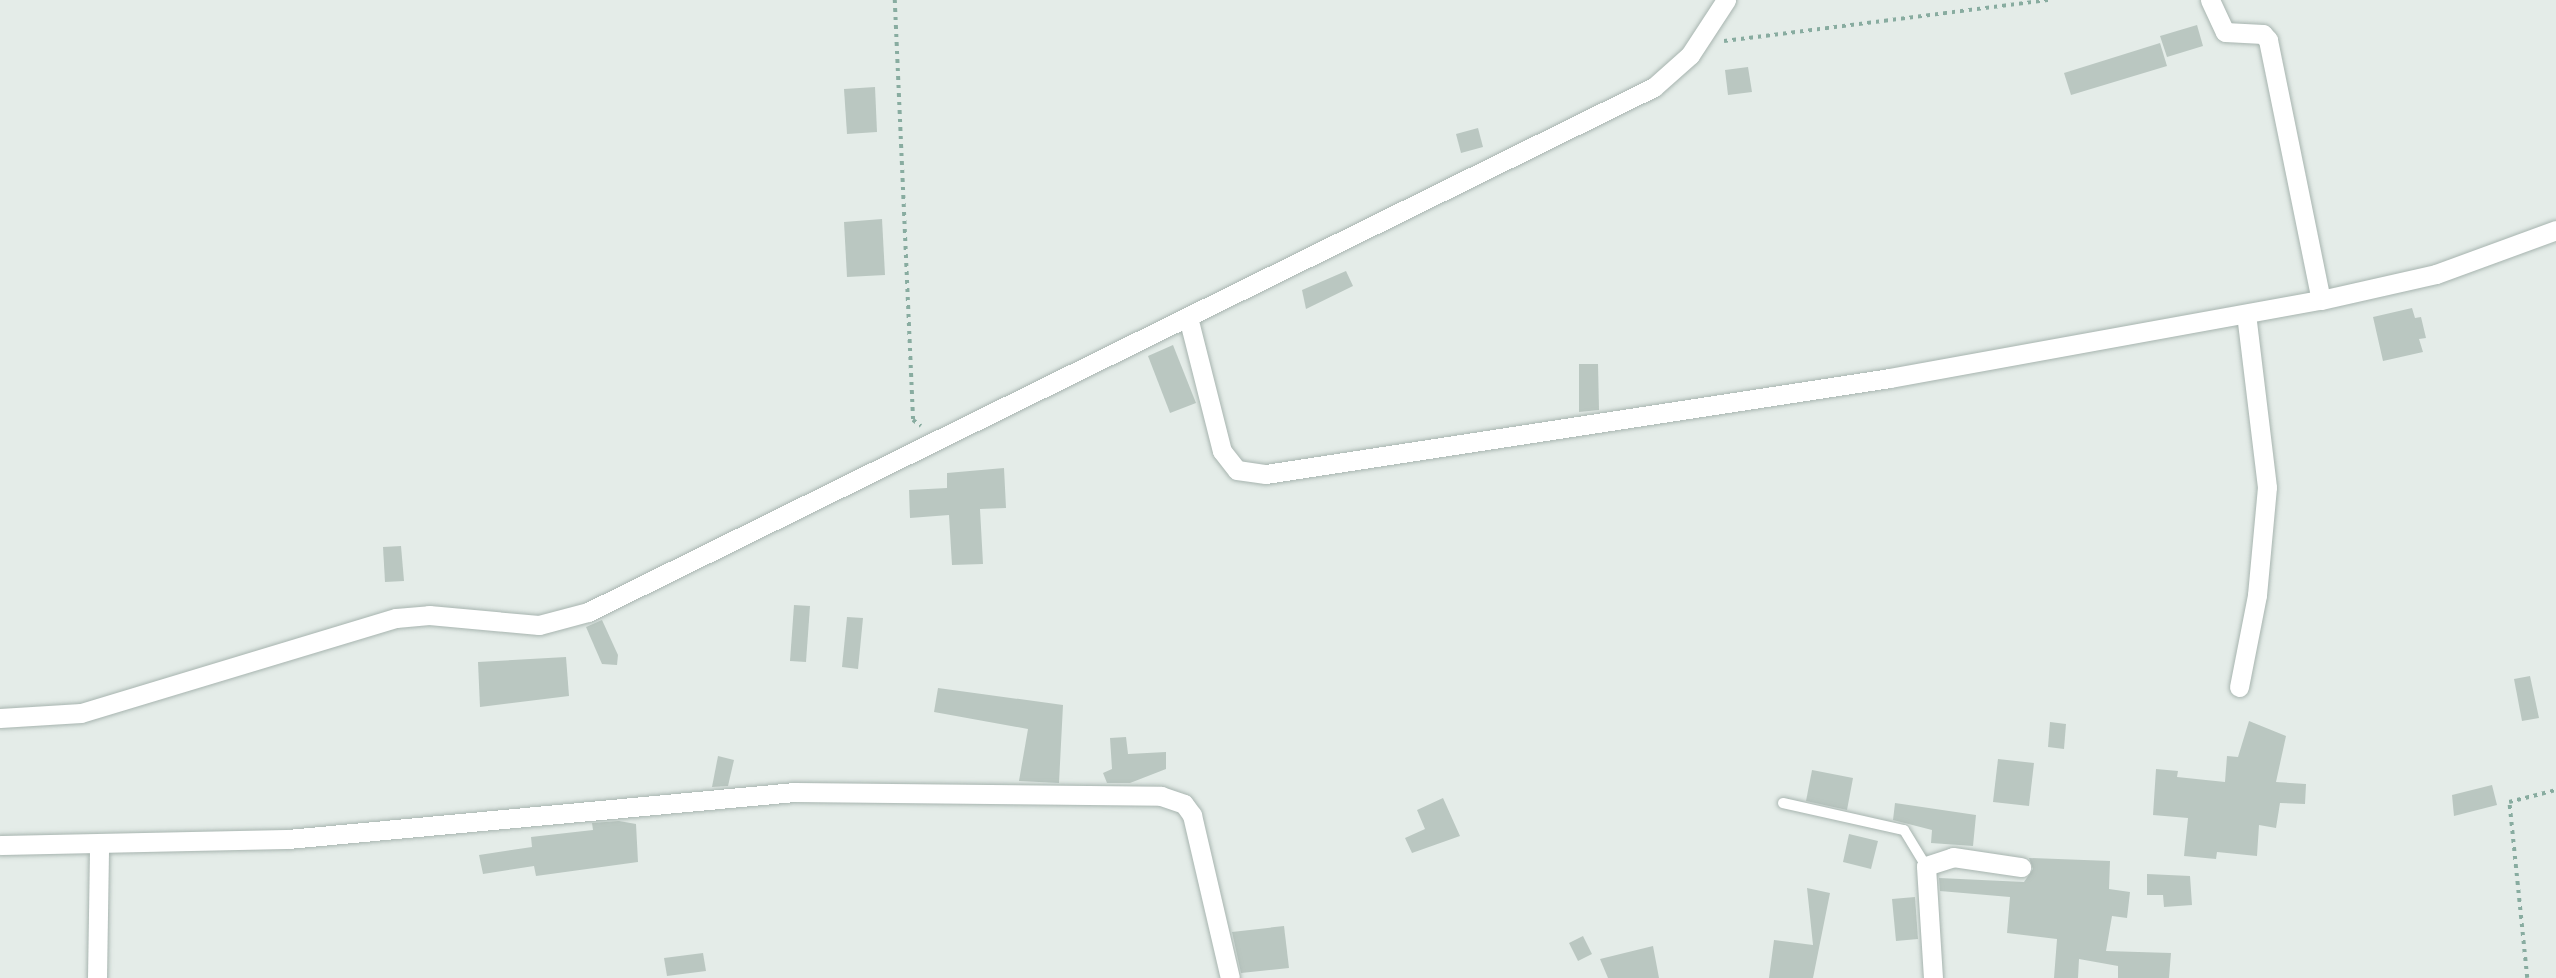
<!DOCTYPE html>
<style>
body{margin:0}
#map{position:relative;width:2556px;height:978px;overflow:hidden;background:#e4ece8;font-family:Karla,sans-serif}
div>[style]{position:absolute}
.building>*{inset:0;background:#bac7c1}
.path>*{height:3.5px;margin-top:-1.75px;transform-origin:0;background:repeating-linear-gradient(90deg,#88aca0 0 3.5px,transparent 0 8.5px)}
.roads{filter:drop-shadow(0 0 2px #a7b4af) drop-shadow(0 0 2px #a7b4af)}
.service>*{height:10px;margin:-5px;padding:0 5px;transform-origin:5px;border-radius:5px;background:#fff}
.minor>*{height:19px;margin:-9.5px;padding:0 9.5px;transform-origin:9.5px;border-radius:9.5px;background:#fff}
span{translate:-50% -50%;white-space:nowrap;text-align:center;line-height:1.15;-webkit-text-stroke:6px #f4f9f6;paint-order:stroke}
</style>
<div id="map">
<div class="building">
<div style="clip-path:polygon(2197px 25px,2203px 46px,2167px 57px,2160px 36px)"></div>
<div style="clip-path:polygon(2160px 43px,2167px 66px,2071px 95px,2064px 73px)"></div>
<div style="clip-path:polygon(1748px 67px,1752px 92px,1728px 95px,1725px 70px)"></div>
<div style="clip-path:polygon(875px 87px,877px 132px,847px 134px,844px 89px)"></div>
<div style="clip-path:polygon(1478px 128px,1483px 147px,1461px 153px,1456px 134px)"></div>
<div style="clip-path:polygon(882px 219px,885px 275px,847px 277px,844px 222px)"></div>
<div style="clip-path:polygon(1346px 271px,1353px 286px,1306px 309px,1302px 290px)"></div>
<div style="clip-path:polygon(2412px 308px,2415px 318px,2421px 317px,2426px 338px,2419px 339px,2423px 352px,2383px 361px,2373px 317px)"></div>
<div style="clip-path:polygon(1173px 345px,1196px 403px,1170px 413px,1148px 356px)"></div>
<div style="clip-path:polygon(1579px 364px,1598px 364px,1599px 410px,1579px 412px)"></div>
<div style="clip-path:polygon(1004px 468px,1006px 508px,980px 509px,983px 564px,952px 565px,949px 515px,910px 518px,909px 490px,947px 488px,947px 473px)"></div>
<div style="clip-path:polygon(401px 546px,404px 581px,385px 582px,383px 547px)"></div>
<div style="clip-path:polygon(794px 605px,810px 606px,806px 662px,790px 661px)"></div>
<div style="clip-path:polygon(847px 617px,863px 618px,858px 669px,842px 667px)"></div>
<div style="clip-path:polygon(602px 620px,618px 655px,617px 665px,602px 664px,586px 627px)"></div>
<div style="clip-path:polygon(566px 657px,569px 696px,480px 707px,478px 662px)"></div>
<div style="clip-path:polygon(2530px 676px,2539px 718px,2522px 721px,2514px 679px)"></div>
<div style="clip-path:polygon(938px 688px,1063px 705px,1059px 783px,1019px 781px,1028px 729px,934px 712px)"></div>
<div style="clip-path:polygon(2249px 721px,2286px 736px,2276px 782px,2306px 784px,2305px 804px,2280px 803px,2276px 828px,2259px 825px,2257px 856px,2217px 852px,2216px 859px,2184px 856px,2188px 818px,2153px 815px,2156px 769px,2178px 771px,2177px 777px,2225px 782px,2227px 756px,2238px 757px)"></div>
<div style="clip-path:polygon(2050px 722px,2066px 724px,2064px 749px,2048px 747px)"></div>
<div style="clip-path:polygon(1126px 737px,1128px 754px,1166px 752px,1166px 769px,1130px 783px,1107px 783px,1103px 773px,1112px 769px,1110px 738px)"></div>
<div style="clip-path:polygon(718px 756px,734px 760px,728px 786px,712px 787px)"></div>
<div style="clip-path:polygon(1998px 759px,2034px 763px,2029px 806px,1993px 802px)"></div>
<div style="clip-path:polygon(1812px 770px,1853px 778px,1847px 810px,1806px 801px)"></div>
<div style="clip-path:polygon(2492px 785px,2497px 805px,2454px 816px,2452px 795px)"></div>
<div style="clip-path:polygon(1443px 798px,1460px 836px,1412px 853px,1405px 838px,1425px 829px,1417px 810px)"></div>
<div style="clip-path:polygon(1895px 803px,1976px 815px,1973px 846px,1931px 843px,1932px 830px,1893px 820px)"></div>
<div style="clip-path:polygon(619px 821px,636px 824px,638px 862px,536px 876px,534px 866px,483px 874px,479px 855px,532px 847px,531px 837px,593px 830px,592px 823px)"></div>
<div style="clip-path:polygon(1849px 834px,1878px 841px,1871px 869px,1843px 862px)"></div>
<div style="clip-path:polygon(2029px 858px,2110px 861px,2109px 889px,2130px 892px,2127px 918px,2112px 916px,2106px 951px,2171px 953px,2169px 978px,2118px 978px,2118px 966px,2079px 959px,2078px 978px,2054px 978px,2057px 939px,2007px 933px,2010px 897px,1940px 891px,1939px 878px,2024px 882px,2033px 869px)"></div>
<div style="clip-path:polygon(2147px 874px,2190px 876px,2192px 905px,2164px 907px,2163px 895px,2147px 895px)"></div>
<div style="clip-path:polygon(1807px 888px,1830px 893px,1813px 978px,1769px 978px,1774px 940px,1813px 945px)"></div>
<div style="clip-path:polygon(1915px 897px,1918px 939px,1896px 941px,1892px 899px)"></div>
<div style="clip-path:polygon(1284px 926px,1289px 968px,1241px 973px,1232px 932px)"></div>
<div style="clip-path:polygon(1583px 936px,1592px 954px,1578px 961px,1569px 943px)"></div>
<div style="clip-path:polygon(1653px 946px,1659px 978px,1608px 978px,1600px 959px)"></div>
<div style="clip-path:polygon(703px 953px,706px 971px,667px 976px,664px 958px)"></div>
</div>
<div class="path">
<div style="left:895px;top:0;width:420px;rotate:87.5deg"></div>
<div style="left:913px;top:420px;width:10px;rotate:37deg"></div>
<div style="left:1724px;top:41px;width:328px;rotate:-7.2deg"></div>
<div style="left:2527px;top:978px;width:177px;rotate:-95.8deg"></div>
<div style="left:2509px;top:802px;width:49px;rotate:-14.3deg"></div>
</div>
<div class="roads">
<div class="service">
<div style="left:1783px;top:803px;width:124px;rotate:12.6deg"></div>
<div style="left:1904px;top:830px;width:42px;rotate:58.6deg"></div>
</div>
<div class="minor">
<div style="left:2210px;top:0;width:35px;rotate:65deg"></div>
<div style="left:2225px;top:32px;width:38px;rotate:3deg"></div>
<div style="left:2263px;top:34px;width:8px;rotate:50deg"></div>
<div style="left:2268px;top:40px;width:265px;rotate:78.5deg"></div>
<div style="left:1188px;top:317px;width:138px;rotate:75.8deg"></div>
<div style="left:1222px;top:451px;width:24px;rotate:52deg"></div>
<div style="left:1237px;top:470px;width:29px;rotate:8deg"></div>
<div style="left:1266px;top:474px;width:631px;rotate:-8.75deg"></div>
<div style="left:1890px;top:378px;width:438px;rotate:-10.3deg"></div>
<div style="left:2321px;top:300px;width:118px;rotate:-12.7deg"></div>
<div style="left:2436px;top:274px;width:128px;rotate:-20.1deg"></div>
<div style="left:2239px;top:687px;width:94px;rotate:-78.9deg"></div>
<div style="left:2257px;top:595px;width:108px;rotate:-84.7deg"></div>
<div style="left:2267px;top:487px;width:174px;rotate:-96.9deg"></div>
<div style="left:0;top:718px;width:81px;rotate:-3.5deg"></div>
<div style="left:81px;top:713px;width:329px;rotate:-16.8deg"></div>
<div style="left:396px;top:618px;width:33px;rotate:-5deg"></div>
<div style="left:429px;top:615px;width:110px;rotate:5.2deg"></div>
<div style="left:539px;top:625px;width:51px;rotate:-14.9deg"></div>
<div style="left:588px;top:612px;width:1188px;rotate:-26.22deg"></div>
<div style="left:1654px;top:87px;width:48px;rotate:-41.6deg"></div>
<div style="left:1690px;top:55px;width:66px;rotate:-56.8deg"></div>
<div style="left:0;top:845px;width:288px;rotate:-1.2deg"></div>
<div style="left:288px;top:839px;width:509px;rotate:-5.3deg"></div>
<div style="left:795px;top:792px;width:366px;rotate:0.6deg"></div>
<div style="left:1161px;top:796px;width:24px;rotate:19deg"></div>
<div style="left:1184px;top:804px;width:14px;rotate:54deg"></div>
<div style="left:1192px;top:815px;width:167px;rotate:76.9deg"></div>
<div style="left:97px;top:978px;width:134px;rotate:-89.1deg"></div>
<div style="left:1933px;top:978px;width:112px;rotate:-93.6deg"></div>
<div style="left:1926px;top:866px;width:28px;rotate:-18deg"></div>
<div style="left:1953px;top:857px;width:69px;rotate:8.4deg"></div>
</div>
</div>
</div>
